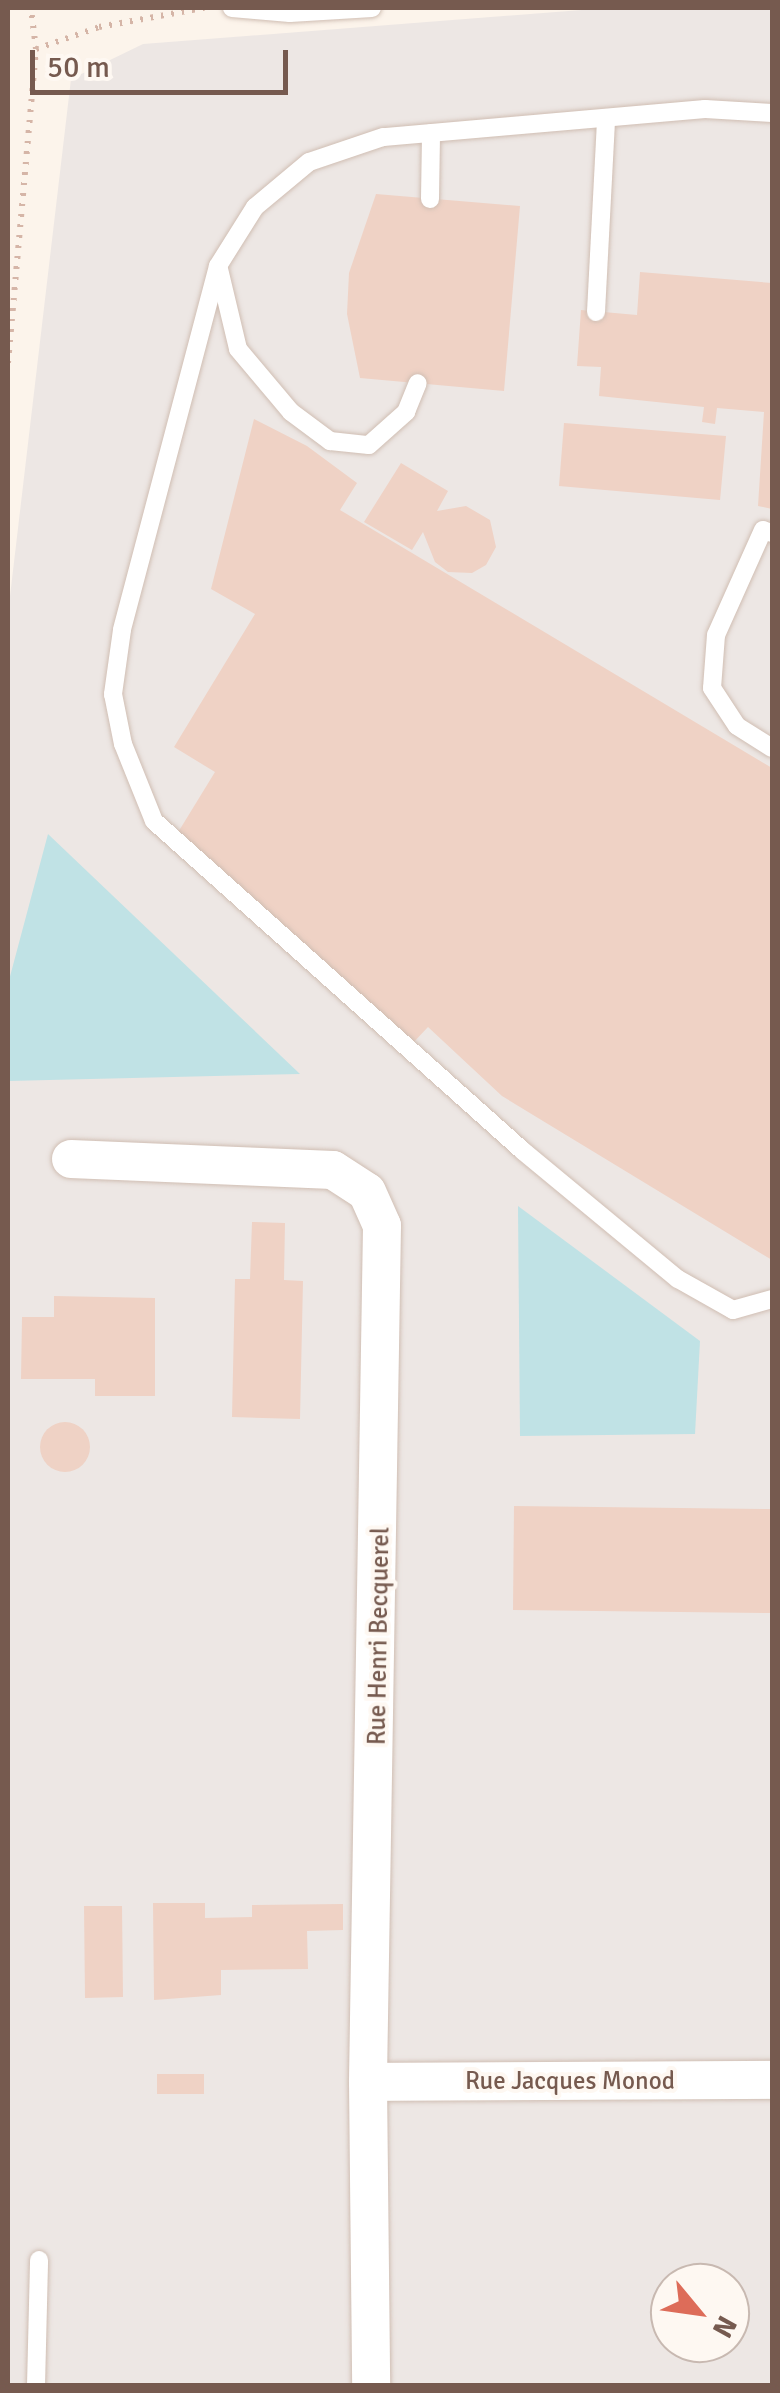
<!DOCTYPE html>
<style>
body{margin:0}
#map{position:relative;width:780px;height:2393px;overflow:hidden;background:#fcf4eb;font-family:Signika,sans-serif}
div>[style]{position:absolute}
.industrial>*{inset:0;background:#ede7e4}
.water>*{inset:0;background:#c0e2e5}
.building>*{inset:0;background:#efd2c5}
.round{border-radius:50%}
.path>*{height:6px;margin-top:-3px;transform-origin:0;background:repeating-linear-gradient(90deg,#d5b5a7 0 2.5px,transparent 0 10.5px)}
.roads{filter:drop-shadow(0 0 2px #d0beb3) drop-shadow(0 0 2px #d0beb3)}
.lane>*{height:18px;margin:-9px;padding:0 9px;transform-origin:9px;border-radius:9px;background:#fff}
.street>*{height:38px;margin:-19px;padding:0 19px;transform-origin:19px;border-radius:19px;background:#fff}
span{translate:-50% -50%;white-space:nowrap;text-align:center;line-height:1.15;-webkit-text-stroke:8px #fef8f2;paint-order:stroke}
.street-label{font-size:25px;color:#765a4f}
.frame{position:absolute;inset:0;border:10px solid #765a4f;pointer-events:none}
.north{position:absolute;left:650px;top:2263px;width:100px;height:100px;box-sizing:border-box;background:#fef8f2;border:2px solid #c8b9b1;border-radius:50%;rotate:119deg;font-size:28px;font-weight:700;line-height:40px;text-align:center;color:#765a4f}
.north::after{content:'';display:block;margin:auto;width:35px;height:45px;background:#dd6c59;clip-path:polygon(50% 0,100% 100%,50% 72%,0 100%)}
.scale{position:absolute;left:30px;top:50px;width:258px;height:45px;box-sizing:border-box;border:5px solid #765a4f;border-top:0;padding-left:12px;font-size:30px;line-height:35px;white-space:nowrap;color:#765a4f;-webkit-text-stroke:8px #fef8f2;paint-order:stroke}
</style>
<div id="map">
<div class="industrial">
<div style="clip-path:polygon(evenodd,607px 8px,772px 8px,772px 2385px,8px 2386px,8px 613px,71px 79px,143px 44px,607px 8px,670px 2283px,730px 2283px,730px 2343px,670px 2343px,670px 2283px)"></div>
</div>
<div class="water">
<div style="clip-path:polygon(48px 834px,300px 1074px,8px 1081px,8px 984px)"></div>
<div style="clip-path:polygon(518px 1206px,700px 1341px,695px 1434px,520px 1436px)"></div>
</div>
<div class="building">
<div style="clip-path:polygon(376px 194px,520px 206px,504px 391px,360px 378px,347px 314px,349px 273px)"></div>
<div style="clip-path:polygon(640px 272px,772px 283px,772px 509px,758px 506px,764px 412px,717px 408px,715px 424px,702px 422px,704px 407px,599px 396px,601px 367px,577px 366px,581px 310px,637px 315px)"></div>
<div style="clip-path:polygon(254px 419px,307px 446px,357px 483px,340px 510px,772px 768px,772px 1260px,502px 1096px,428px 1027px,411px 1045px,177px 834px,215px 772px,174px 747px,255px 614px,211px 589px)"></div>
<div style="clip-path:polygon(564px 423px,726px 436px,720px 500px,559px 486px)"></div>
<div style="clip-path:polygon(401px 463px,448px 491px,437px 511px,466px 506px,490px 520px,496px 547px,486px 565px,472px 573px,448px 572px,435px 562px,423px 532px,412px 550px,364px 522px)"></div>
<div style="clip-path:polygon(252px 1222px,285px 1223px,284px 1280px,303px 1281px,300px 1419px,232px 1417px,235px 1279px,250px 1279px)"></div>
<div style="clip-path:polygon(54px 1296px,155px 1298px,155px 1396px,95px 1396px,95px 1379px,21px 1379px,22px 1317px,54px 1317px)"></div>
<div class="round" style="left:40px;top:1422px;width:50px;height:50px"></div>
<div style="clip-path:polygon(514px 1506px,772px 1509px,772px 1613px,513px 1610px)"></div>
<div style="clip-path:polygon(153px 1903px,205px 1903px,205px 1918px,252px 1917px,252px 1905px,343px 1904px,343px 1930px,307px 1931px,308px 1969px,221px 1970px,221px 1995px,154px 2000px)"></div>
<div style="clip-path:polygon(84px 1906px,122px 1906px,123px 1997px,85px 1998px)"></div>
<div style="clip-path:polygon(157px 2074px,204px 2074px,204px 2094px,157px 2094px)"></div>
</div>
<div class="path">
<div style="left:36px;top:49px;width:67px;rotate:-19.2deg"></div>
<div style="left:99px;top:27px;width:107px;rotate:-10.3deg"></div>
<div style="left:8px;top:363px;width:315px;rotate:-84.9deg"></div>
<div style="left:36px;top:49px;width:41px;rotate:-97deg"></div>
</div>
<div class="roads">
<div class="lane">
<div style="left:232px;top:8px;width:58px;rotate:4.9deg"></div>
<div style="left:290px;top:13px;width:82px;rotate:-3.5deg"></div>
<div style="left:772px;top:113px;width:67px;rotate:-176.6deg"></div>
<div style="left:705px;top:109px;width:323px;rotate:175deg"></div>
<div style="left:383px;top:137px;width:78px;rotate:161.3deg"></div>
<div style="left:309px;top:162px;width:70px;rotate:140.2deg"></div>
<div style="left:255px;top:207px;width:70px;rotate:122.1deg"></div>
<div style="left:218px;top:266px;width:376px;rotate:104.8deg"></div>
<div style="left:122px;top:630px;width:65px;rotate:98deg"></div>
<div style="left:113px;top:694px;width:51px;rotate:78.7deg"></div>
<div style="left:123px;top:744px;width:83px;rotate:68.1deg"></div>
<div style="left:154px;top:821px;width:495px;rotate:41.8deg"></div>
<div style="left:523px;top:1151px;width:201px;rotate:39.6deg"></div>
<div style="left:678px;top:1279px;width:63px;rotate:29.4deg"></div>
<div style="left:733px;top:1310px;width:41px;rotate:-15.8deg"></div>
<div style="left:430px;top:199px;width:66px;rotate:-89.1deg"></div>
<div style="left:219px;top:269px;width:82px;rotate:76.6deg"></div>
<div style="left:238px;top:349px;width:82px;rotate:49.9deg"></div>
<div style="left:291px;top:412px;width:49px;rotate:36.6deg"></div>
<div style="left:330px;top:441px;width:39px;rotate:6deg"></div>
<div style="left:369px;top:445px;width:50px;rotate:-41.7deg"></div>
<div style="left:406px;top:412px;width:31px;rotate:-68deg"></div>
<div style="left:596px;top:312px;width:194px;rotate:-87deg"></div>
<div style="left:772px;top:533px;width:9px;rotate:-162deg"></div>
<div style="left:763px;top:530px;width:115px;rotate:114.1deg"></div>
<div style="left:716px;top:635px;width:53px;rotate:94.3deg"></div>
<div style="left:712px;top:688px;width:45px;rotate:56.7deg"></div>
<div style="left:737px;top:726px;width:41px;rotate:32.2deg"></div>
<div style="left:36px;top:2386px;width:126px;rotate:-88.6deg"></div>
</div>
<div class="street">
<div style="left:71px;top:1159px;width:262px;rotate:2.4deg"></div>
<div style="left:333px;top:1170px;width:40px;rotate:32.9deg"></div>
<div style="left:367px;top:1192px;width:37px;rotate:66deg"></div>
<div style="left:382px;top:1226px;width:856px;rotate:90.94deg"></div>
<div style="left:368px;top:2082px;width:304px;rotate:89.4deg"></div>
<div style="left:368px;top:2082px;width:404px;rotate:-0.3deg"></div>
</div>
</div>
<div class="street-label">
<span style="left:379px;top:1636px;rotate:-89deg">Rue Henri Becquerel</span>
<span style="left:570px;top:2081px">Rue Jacques Monod</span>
</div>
<div class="frame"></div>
<div class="north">N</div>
<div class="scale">50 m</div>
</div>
